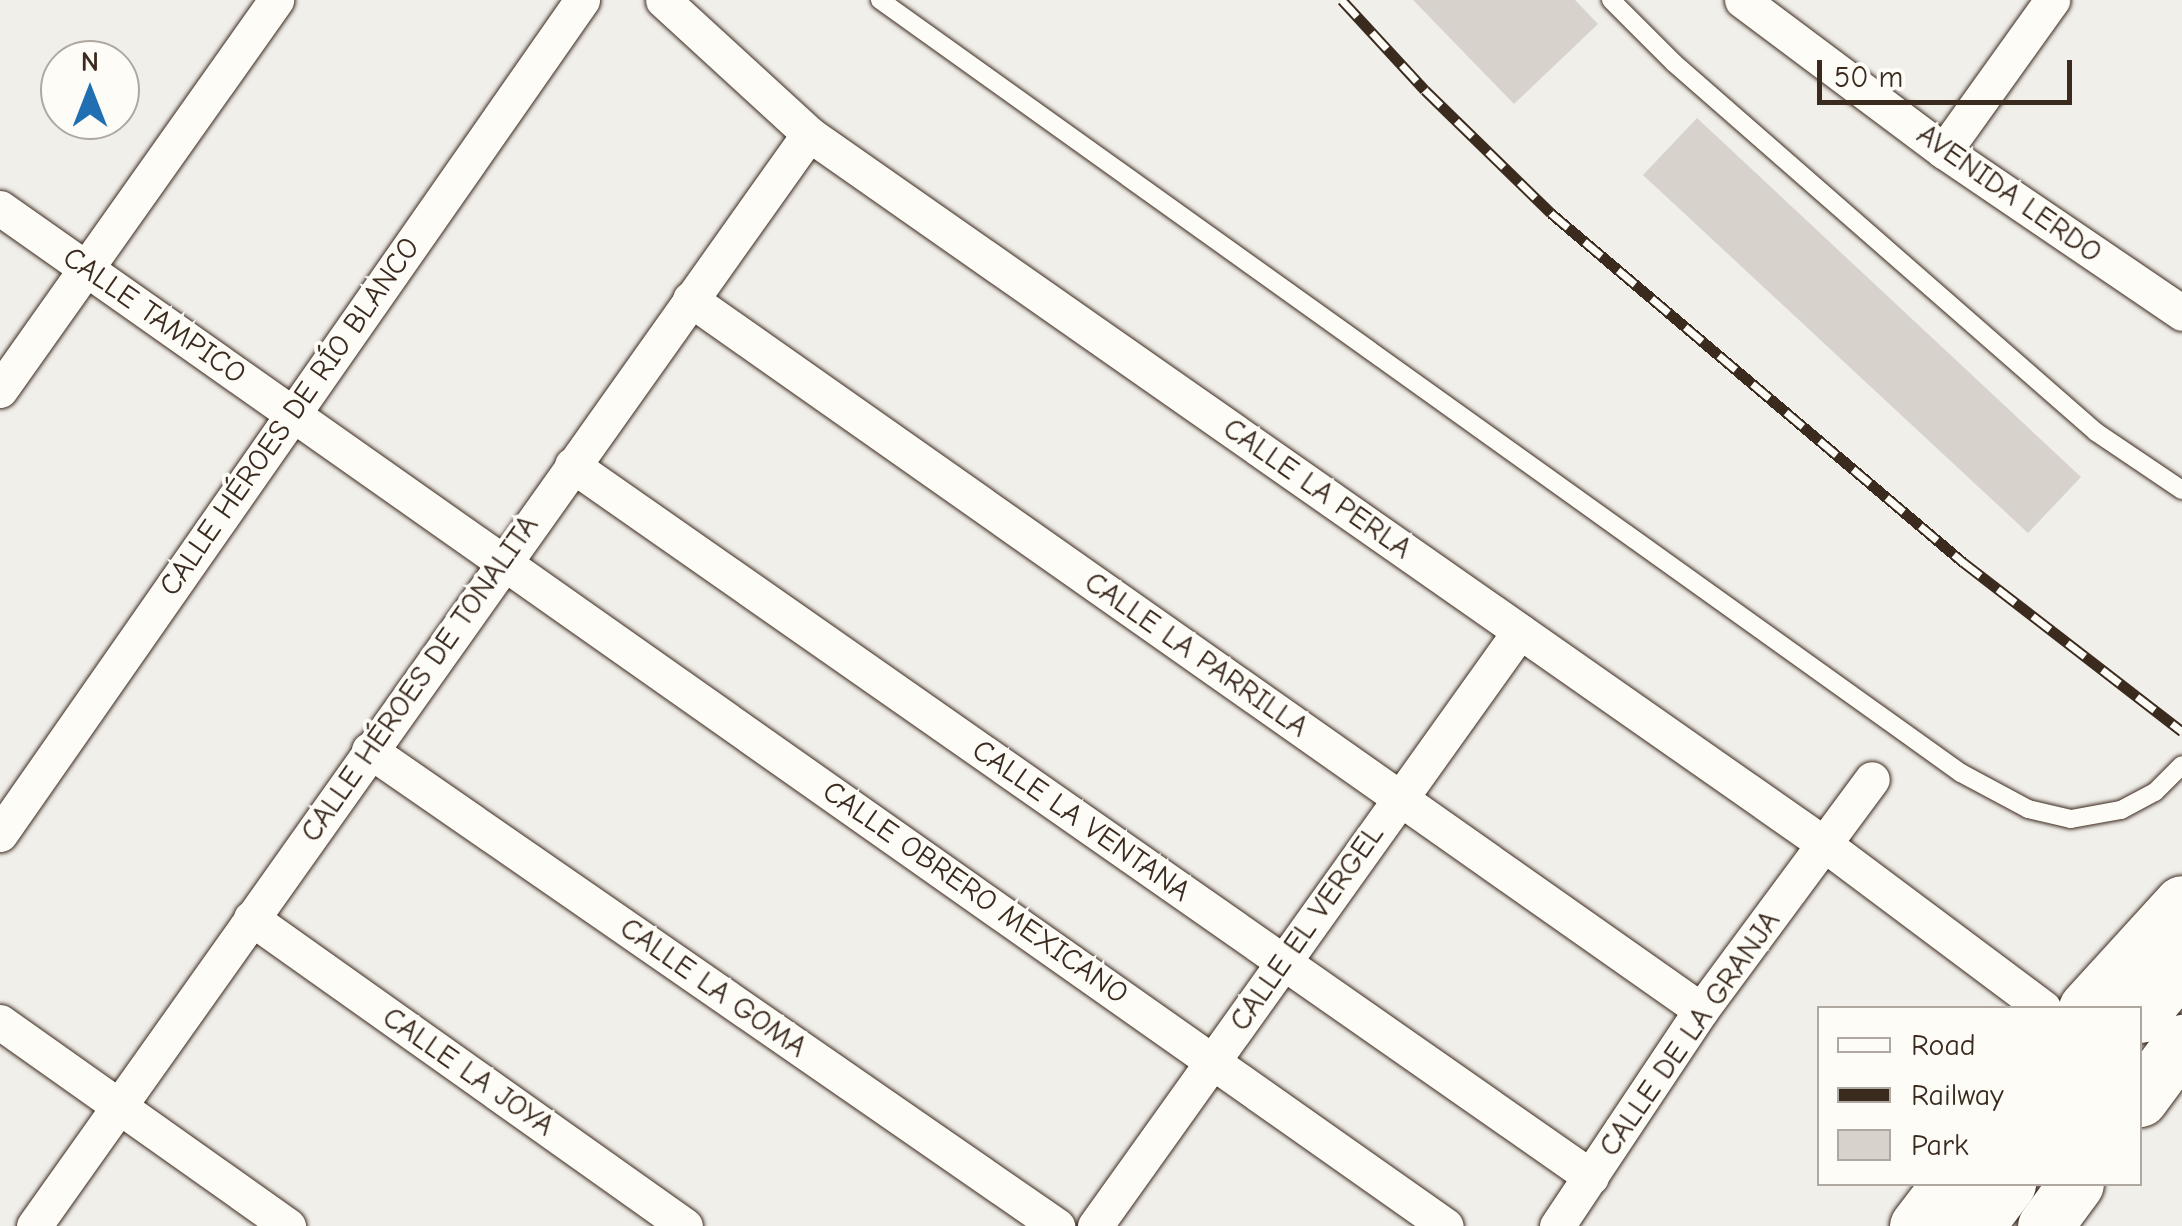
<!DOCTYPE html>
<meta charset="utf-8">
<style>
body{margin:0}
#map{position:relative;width:2182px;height:1226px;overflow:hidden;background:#f1efea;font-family:"Comic Neue",sans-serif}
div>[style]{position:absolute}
.green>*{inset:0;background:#d7d2cc}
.roads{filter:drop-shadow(0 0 2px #3b2a1e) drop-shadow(0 0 2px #3b2a1e)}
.service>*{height:18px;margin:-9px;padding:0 9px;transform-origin:9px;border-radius:9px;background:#fdfcf7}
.minor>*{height:35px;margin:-17.5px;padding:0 17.5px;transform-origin:17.5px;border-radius:17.5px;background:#fdfcf7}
.primary>*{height:55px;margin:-27.5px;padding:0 27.5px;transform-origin:27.5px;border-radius:27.5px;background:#fdfcf7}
.rail>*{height:11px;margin-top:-5.5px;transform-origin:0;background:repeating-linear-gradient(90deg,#fdfcf7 0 22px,#3b2a1e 0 44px);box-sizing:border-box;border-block:2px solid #3b2a1e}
span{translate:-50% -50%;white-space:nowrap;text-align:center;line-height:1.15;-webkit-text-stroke:8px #fdfcf7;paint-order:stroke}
.street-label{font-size:30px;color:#3b2a1e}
.legend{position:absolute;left:1817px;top:1006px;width:325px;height:180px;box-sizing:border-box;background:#fdfcf7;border:2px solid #afa8a0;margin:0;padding:12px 18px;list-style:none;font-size:30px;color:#3b2a1e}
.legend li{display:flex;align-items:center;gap:20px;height:50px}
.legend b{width:50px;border:2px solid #afa8a0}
.north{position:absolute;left:40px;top:40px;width:100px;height:100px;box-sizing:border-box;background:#fdfcf7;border:2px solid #afa8a0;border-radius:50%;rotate:0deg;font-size:28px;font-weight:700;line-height:40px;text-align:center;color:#3b2a1e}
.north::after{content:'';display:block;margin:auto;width:35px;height:45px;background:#1f6fb2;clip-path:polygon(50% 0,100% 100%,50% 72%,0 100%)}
.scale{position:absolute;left:1817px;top:60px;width:255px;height:45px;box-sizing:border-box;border:5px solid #3b2a1e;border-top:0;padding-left:12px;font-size:30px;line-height:35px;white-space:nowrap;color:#3b2a1e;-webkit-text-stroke:8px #fdfcf7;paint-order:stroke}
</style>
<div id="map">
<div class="green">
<div style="clip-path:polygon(1413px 0,1575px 0,1598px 24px,1514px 104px)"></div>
<div style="clip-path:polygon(1697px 118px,2081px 477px,2028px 533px,1643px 175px)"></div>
</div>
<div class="roads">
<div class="service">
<div style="left:880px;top:0;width:1329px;rotate:35.57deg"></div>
<div style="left:1961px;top:773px;width:76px;rotate:28.2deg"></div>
<div style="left:2028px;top:809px;width:44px;rotate:13.1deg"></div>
<div style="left:2071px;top:819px;width:51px;rotate:-10.2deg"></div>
<div style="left:2121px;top:810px;width:38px;rotate:-28deg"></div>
<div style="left:2155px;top:792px;width:38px;rotate:-45deg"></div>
<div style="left:1611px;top:0;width:89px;rotate:45deg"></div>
<div style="left:1674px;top:63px;width:561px;rotate:41.17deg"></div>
<div style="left:2096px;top:432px;width:104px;rotate:34deg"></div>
</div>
<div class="minor">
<div style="left:663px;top:0;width:198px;rotate:42.5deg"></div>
<div style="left:809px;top:134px;width:1239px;rotate:34.97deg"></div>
<div style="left:1824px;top:844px;width:274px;rotate:36.8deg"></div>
<div style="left:1742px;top:0;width:252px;rotate:36.8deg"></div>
<div style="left:1944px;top:151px;width:288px;rotate:34.2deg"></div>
<div style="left:1944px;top:151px;width:186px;rotate:-54.4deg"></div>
<div style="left:0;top:208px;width:1768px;rotate:35.15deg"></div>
<div style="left:690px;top:299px;width:1236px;rotate:35.12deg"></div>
<div style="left:0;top:390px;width:478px;rotate:-54.7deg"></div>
<div style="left:572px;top:465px;width:1243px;rotate:34.94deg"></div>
<div style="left:369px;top:750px;width:837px;rotate:34.68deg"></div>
<div style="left:0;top:834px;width:1017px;rotate:-55.09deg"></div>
<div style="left:251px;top:918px;width:532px;rotate:35.36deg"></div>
<div style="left:0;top:1022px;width:353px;rotate:35.3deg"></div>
<div style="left:34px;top:1226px;width:1339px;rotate:-54.64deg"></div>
<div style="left:1095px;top:1226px;width:731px;rotate:-54.46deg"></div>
<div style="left:1557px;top:1226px;width:260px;rotate:-56.3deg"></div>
<div style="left:1701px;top:1010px;width:287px;rotate:-53.5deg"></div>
</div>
<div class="primary">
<div style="left:2086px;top:1008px;width:142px;rotate:-47.6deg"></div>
<div style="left:2140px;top:1015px;width:66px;rotate:-50.5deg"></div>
<div style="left:2140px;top:1099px;width:71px;rotate:-53.6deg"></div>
<div style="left:1917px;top:1226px;width:53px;rotate:-52.7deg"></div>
<div style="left:1976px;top:1226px;width:53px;rotate:-52.7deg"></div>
<div style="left:2045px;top:1226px;width:52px;rotate:-53.6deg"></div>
</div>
</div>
<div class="rail">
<div style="left:1342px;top:0;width:122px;rotate:47.3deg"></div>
<div style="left:1425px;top:90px;width:176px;rotate:44.3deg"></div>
<div style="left:1551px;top:213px;width:540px;rotate:40.27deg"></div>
<div style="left:1963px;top:562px;width:277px;rotate:37.7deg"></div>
</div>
<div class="street-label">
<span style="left:2009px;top:194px;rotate:35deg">AVENIDA LERDO</span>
<span style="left:154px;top:316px;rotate:35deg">CALLE TAMPICO</span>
<span style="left:290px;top:417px;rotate:-55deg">CALLE HÉROES DE RÍO BLANCO</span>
<span style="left:1317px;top:489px;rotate:35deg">CALLE LA PERLA</span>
<span style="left:1196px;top:655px;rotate:35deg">CALLE LA PARRILLA</span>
<span style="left:420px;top:679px;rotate:-55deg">CALLE HÉROES DE TONALITA</span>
<span style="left:1081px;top:821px;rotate:35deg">CALLE LA VENTANA</span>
<span style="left:975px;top:893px;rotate:35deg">CALLE OBRERO MEXICANO</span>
<span style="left:1307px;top:928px;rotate:-55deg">CALLE EL VERGEL</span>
<span style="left:713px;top:988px;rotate:35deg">CALLE LA GOMA</span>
<span style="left:1690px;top:1034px;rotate:-55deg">CALLE DE LA GRANJA</span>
<span style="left:468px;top:1072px;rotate:35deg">CALLE LA JOYA</span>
</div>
<ul class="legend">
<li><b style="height:12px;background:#fdfcf7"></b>Road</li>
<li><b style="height:12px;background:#3b2a1e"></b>Railway</li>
<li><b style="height:28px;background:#d7d2cc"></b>Park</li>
</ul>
<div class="north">N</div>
<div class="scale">50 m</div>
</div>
